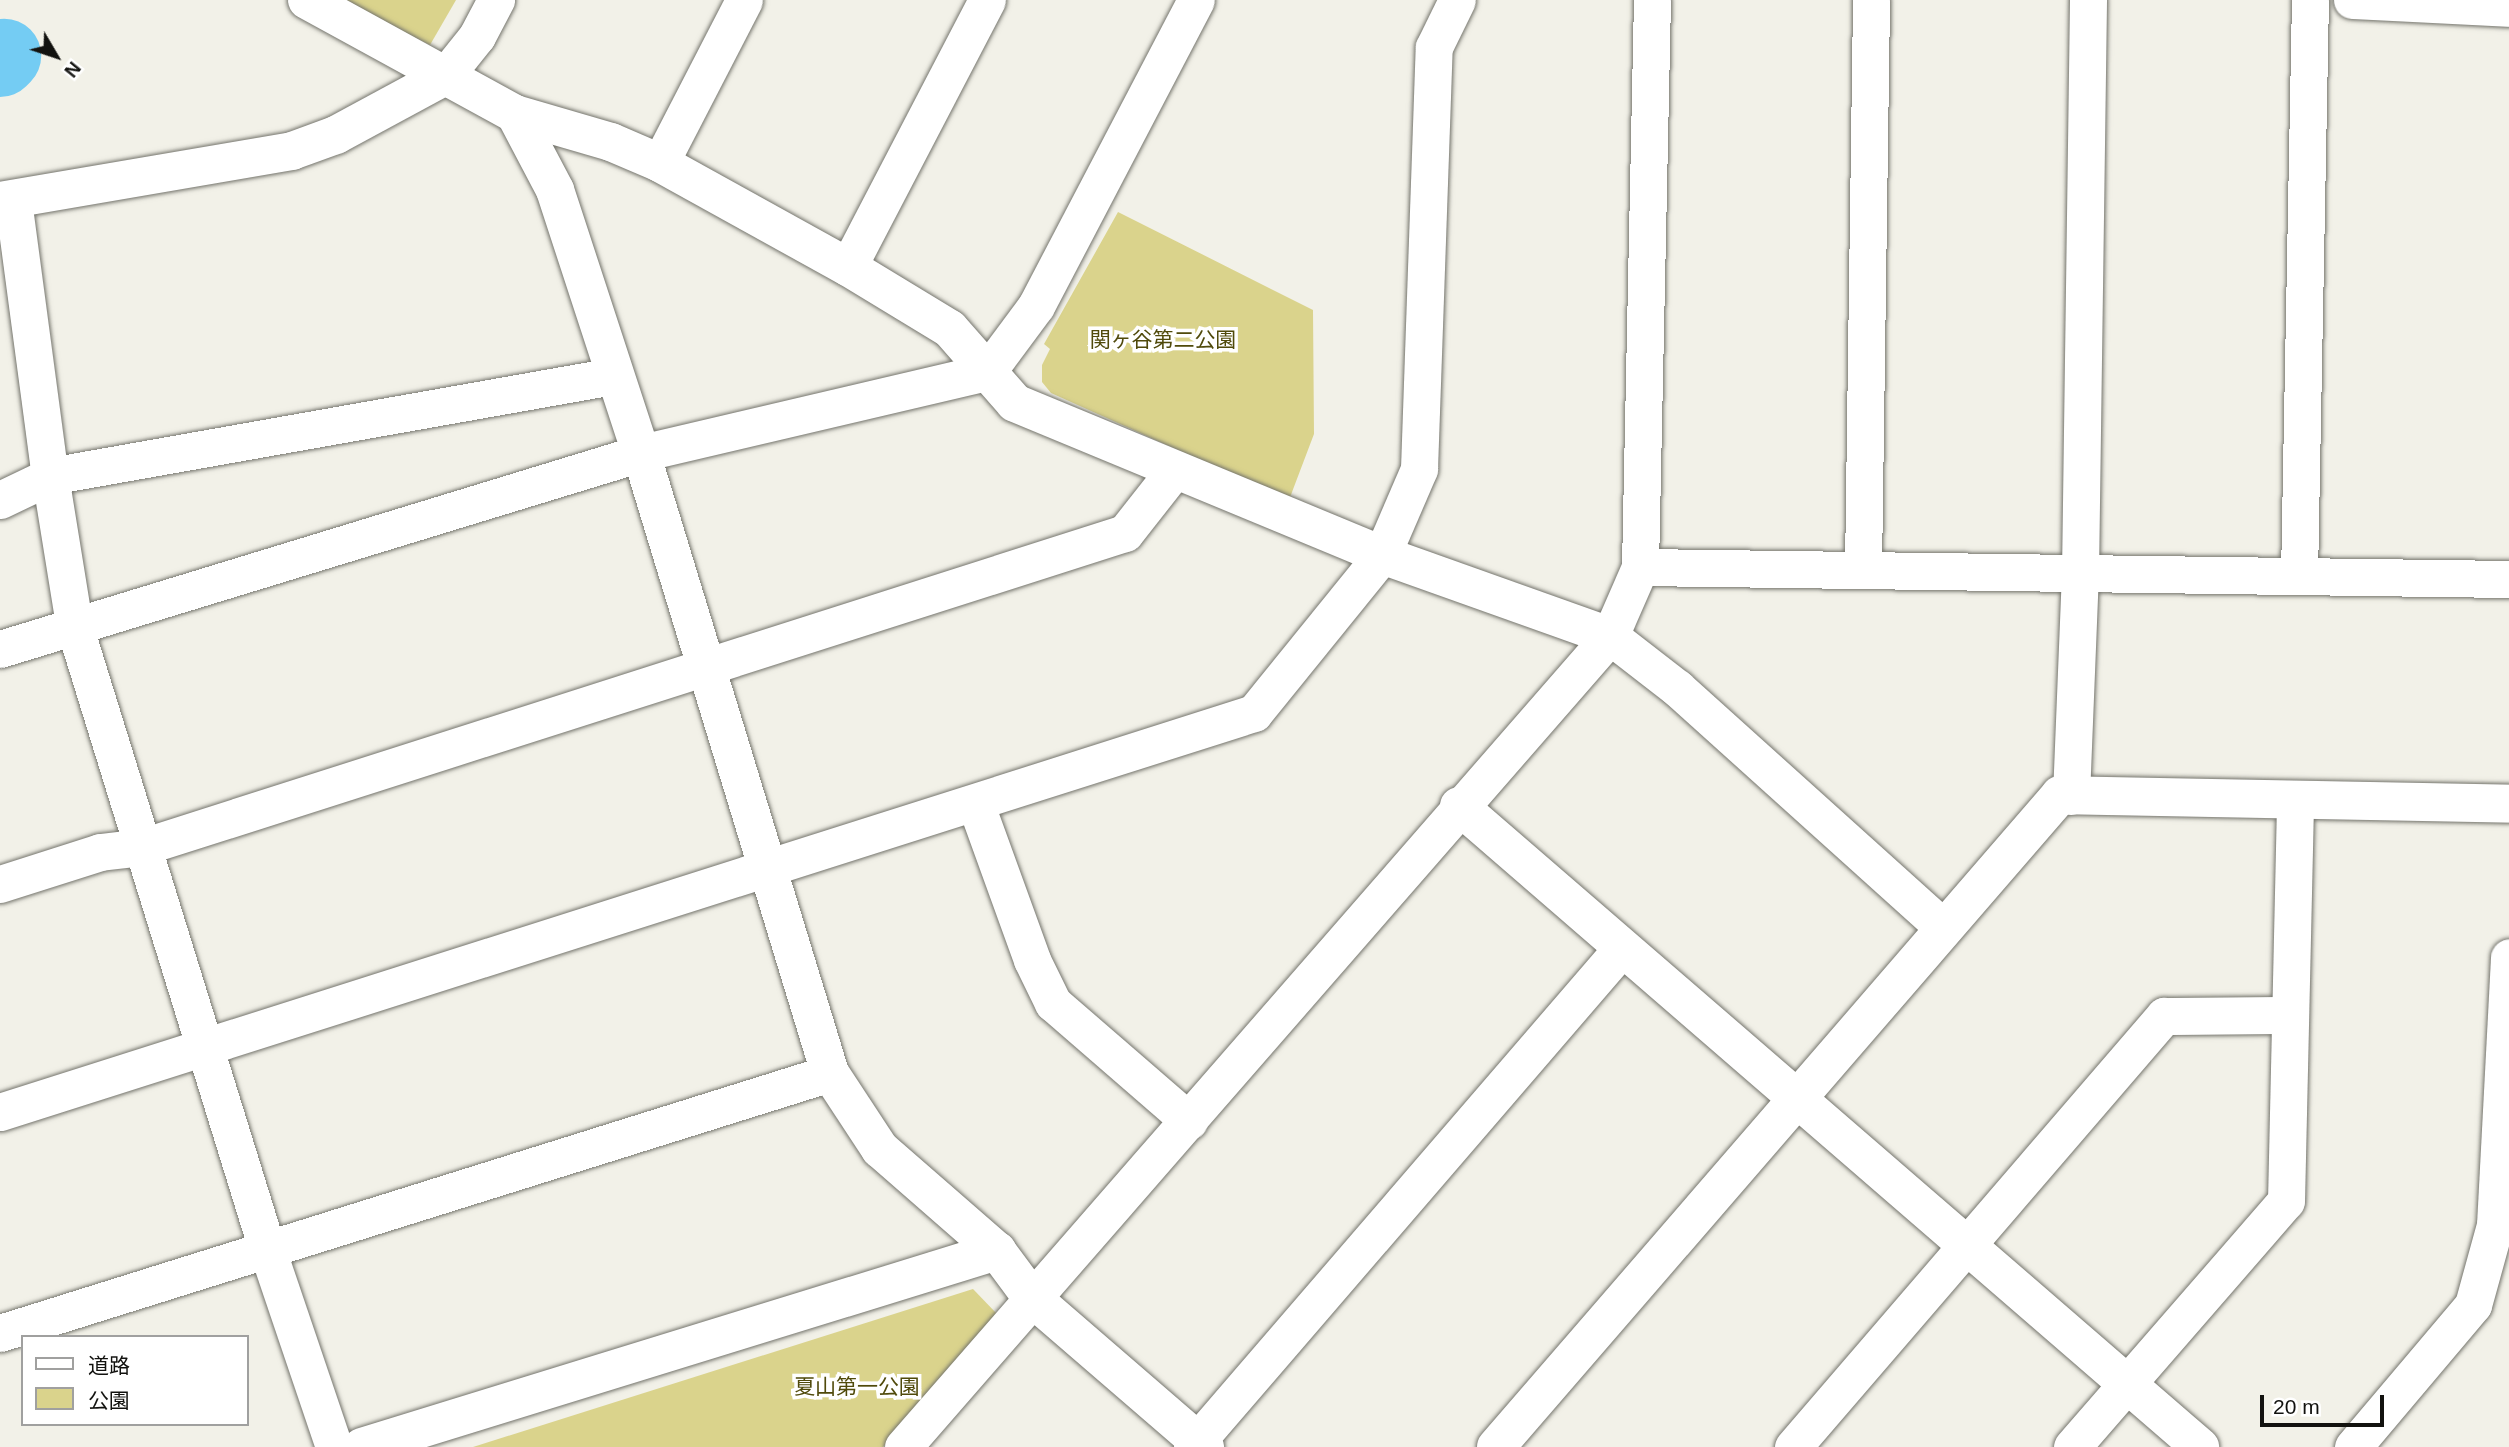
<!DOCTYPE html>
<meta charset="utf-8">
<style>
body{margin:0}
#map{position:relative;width:2509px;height:1447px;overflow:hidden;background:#f2f1e8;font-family:Helvetica,"Noto Sans JP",sans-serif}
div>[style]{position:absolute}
.green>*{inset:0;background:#dad38c}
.river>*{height:74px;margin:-37px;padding:0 37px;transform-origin:37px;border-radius:37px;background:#74ccf3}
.roads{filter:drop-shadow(0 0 2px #74746c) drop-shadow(0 0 2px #74746c)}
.street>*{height:37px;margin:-18.5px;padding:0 18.5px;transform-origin:18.5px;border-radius:18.5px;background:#fff}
.secondary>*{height:38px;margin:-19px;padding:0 19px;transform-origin:19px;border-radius:19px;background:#fff}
span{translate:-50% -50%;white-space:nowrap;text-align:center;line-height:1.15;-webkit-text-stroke:7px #fff;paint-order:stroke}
.park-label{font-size:21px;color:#504a0b}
.legend{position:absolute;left:21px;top:1335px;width:228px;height:91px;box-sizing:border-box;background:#fff;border:2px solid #a0a09f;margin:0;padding:9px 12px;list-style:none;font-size:21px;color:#12120f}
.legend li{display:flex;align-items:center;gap:14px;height:35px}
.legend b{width:35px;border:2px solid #a0a09f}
.north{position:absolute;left:21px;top:21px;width:70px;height:70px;-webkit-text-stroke:5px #fff;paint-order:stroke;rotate:129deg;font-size:19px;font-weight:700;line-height:28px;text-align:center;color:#12120f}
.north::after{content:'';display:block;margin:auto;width:24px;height:32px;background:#12120f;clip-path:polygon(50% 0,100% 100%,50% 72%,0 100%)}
.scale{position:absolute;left:2260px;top:1395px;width:124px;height:32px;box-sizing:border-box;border:4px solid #12120f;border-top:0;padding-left:9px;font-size:21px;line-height:24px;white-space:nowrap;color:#12120f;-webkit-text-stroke:5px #fff;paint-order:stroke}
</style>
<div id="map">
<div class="green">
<div style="clip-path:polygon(339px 0,456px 0,430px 45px)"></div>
<div style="clip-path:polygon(1118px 212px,1313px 310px,1314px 434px,1289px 500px,1051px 393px,1042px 382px,1042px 365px,1050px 349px,1044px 344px)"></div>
<div style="clip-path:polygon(973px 1289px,998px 1315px,883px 1447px,473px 1447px)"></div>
</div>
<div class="river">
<div style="left:0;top:60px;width:6px;rotate:-45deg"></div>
</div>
<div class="roads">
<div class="street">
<div style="left:2352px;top:0;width:157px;rotate:2.9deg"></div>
<div style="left:445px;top:76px;width:51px;rotate:-51.3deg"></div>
<div style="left:477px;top:36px;width:41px;rotate:-62.2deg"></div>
<div style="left:660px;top:163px;width:183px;rotate:-62.7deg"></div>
<div style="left:13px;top:200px;width:278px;rotate:82.4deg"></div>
<div style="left:50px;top:476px;width:572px;rotate:-10.07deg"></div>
<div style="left:848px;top:267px;width:301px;rotate:-62.5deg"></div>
<div style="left:0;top:500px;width:55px;rotate:-25.6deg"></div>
<div style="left:50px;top:476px;width:151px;rotate:80.8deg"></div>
<div style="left:74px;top:625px;width:653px;rotate:72.81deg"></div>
<div style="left:267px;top:1249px;width:209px;rotate:71.3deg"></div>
<div style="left:1640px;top:567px;width:869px;rotate:0.79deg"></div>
<div style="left:1863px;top:568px;width:568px;rotate:-89.19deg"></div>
<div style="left:2299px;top:576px;width:576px;rotate:-88.91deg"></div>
<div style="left:1610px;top:636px;width:85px;rotate:37.8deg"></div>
<div style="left:1677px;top:688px;width:359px;rotate:42deg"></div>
<div style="left:0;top:649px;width:670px;rotate:-17deg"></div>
<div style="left:641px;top:453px;width:355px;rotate:-13.2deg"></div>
<div style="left:987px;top:372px;width:82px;rotate:-53.4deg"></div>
<div style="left:1036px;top:306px;width:345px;rotate:-62.4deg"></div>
<div style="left:2071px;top:796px;width:222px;rotate:-87.7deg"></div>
<div style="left:2080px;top:574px;width:574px;rotate:-89.2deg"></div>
<div style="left:976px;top:805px;width:165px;rotate:70.1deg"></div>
<div style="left:1032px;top:960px;width:48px;rotate:64deg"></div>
<div style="left:1053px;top:1003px;width:180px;rotate:40.9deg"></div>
<div style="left:0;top:884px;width:105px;rotate:-17.7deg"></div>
<div style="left:100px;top:852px;width:42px;rotate:-6.8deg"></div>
<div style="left:142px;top:847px;width:1032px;rotate:-17.72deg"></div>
<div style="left:1125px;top:533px;width:78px;rotate:-51.8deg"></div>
<div style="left:0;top:1112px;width:1316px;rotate:-17.65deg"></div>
<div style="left:1254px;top:713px;width:203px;rotate:-51deg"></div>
<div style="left:1382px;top:555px;width:94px;rotate:-66.7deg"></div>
<div style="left:1419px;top:469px;width:422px;rotate:-88deg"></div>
<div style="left:1434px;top:47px;width:52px;rotate:-63.9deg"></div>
<div style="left:0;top:1333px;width:870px;rotate:-17.39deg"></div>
<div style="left:903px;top:1447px;width:1076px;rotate:-48.92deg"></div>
<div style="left:1610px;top:636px;width:75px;rotate:-66.5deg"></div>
<div style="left:1640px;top:567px;width:567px;rotate:-88.79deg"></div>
<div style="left:1192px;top:1447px;width:659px;rotate:-49.25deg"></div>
<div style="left:1793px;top:1447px;width:569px;rotate:-49.28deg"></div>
<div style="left:2164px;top:1016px;width:124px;rotate:-0.5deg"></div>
<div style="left:2072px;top:1447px;width:326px;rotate:-49deg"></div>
<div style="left:2286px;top:1201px;width:401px;rotate:-88.7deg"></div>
<div style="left:2353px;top:1447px;width:186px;rotate:-49.8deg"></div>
<div style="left:2473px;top:1305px;width:83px;rotate:-74.6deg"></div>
<div style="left:2495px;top:1225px;width:268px;rotate:-87deg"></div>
</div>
<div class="secondary">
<div style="left:307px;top:0;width:237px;rotate:28.7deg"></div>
<div style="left:515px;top:114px;width:86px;rotate:62.2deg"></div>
<div style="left:555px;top:190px;width:277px;rotate:71.9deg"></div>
<div style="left:641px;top:453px;width:648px;rotate:73.05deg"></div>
<div style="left:830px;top:1073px;width:91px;rotate:56.7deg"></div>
<div style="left:880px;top:1149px;width:155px;rotate:41.1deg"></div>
<div style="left:997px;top:1251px;width:57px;rotate:53.5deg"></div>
<div style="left:1031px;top:1297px;width:230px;rotate:40.8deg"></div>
<div style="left:515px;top:114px;width:100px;rotate:16.3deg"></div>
<div style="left:611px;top:142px;width:53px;rotate:23.2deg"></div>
<div style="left:660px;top:163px;width:215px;rotate:29deg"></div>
<div style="left:848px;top:267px;width:119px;rotate:31.3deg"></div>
<div style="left:950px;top:329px;width:98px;rotate:48.7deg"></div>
<div style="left:1015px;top:403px;width:397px;rotate:22.5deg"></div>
<div style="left:1382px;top:555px;width:242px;rotate:19.6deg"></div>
<div style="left:0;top:201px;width:296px;rotate:-9.7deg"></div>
<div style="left:292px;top:151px;width:47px;rotate:-20deg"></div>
<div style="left:336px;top:135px;width:124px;rotate:-28.4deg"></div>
<div style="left:1459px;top:806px;width:980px;rotate:40.86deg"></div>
<div style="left:362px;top:1447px;width:665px;rotate:-17.15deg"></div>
<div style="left:1496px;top:1447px;width:862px;rotate:-49.14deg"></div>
<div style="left:2060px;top:795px;width:449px;rotate:1.1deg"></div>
</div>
</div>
<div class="park-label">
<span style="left:1163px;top:340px">関ヶ谷第二公園</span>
<span style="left:857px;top:1387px">夏山第一公園</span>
</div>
<ul class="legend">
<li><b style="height:9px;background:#fff"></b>道路</li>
<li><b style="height:19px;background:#dad38c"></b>公園</li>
</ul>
<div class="north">N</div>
<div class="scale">20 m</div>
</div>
